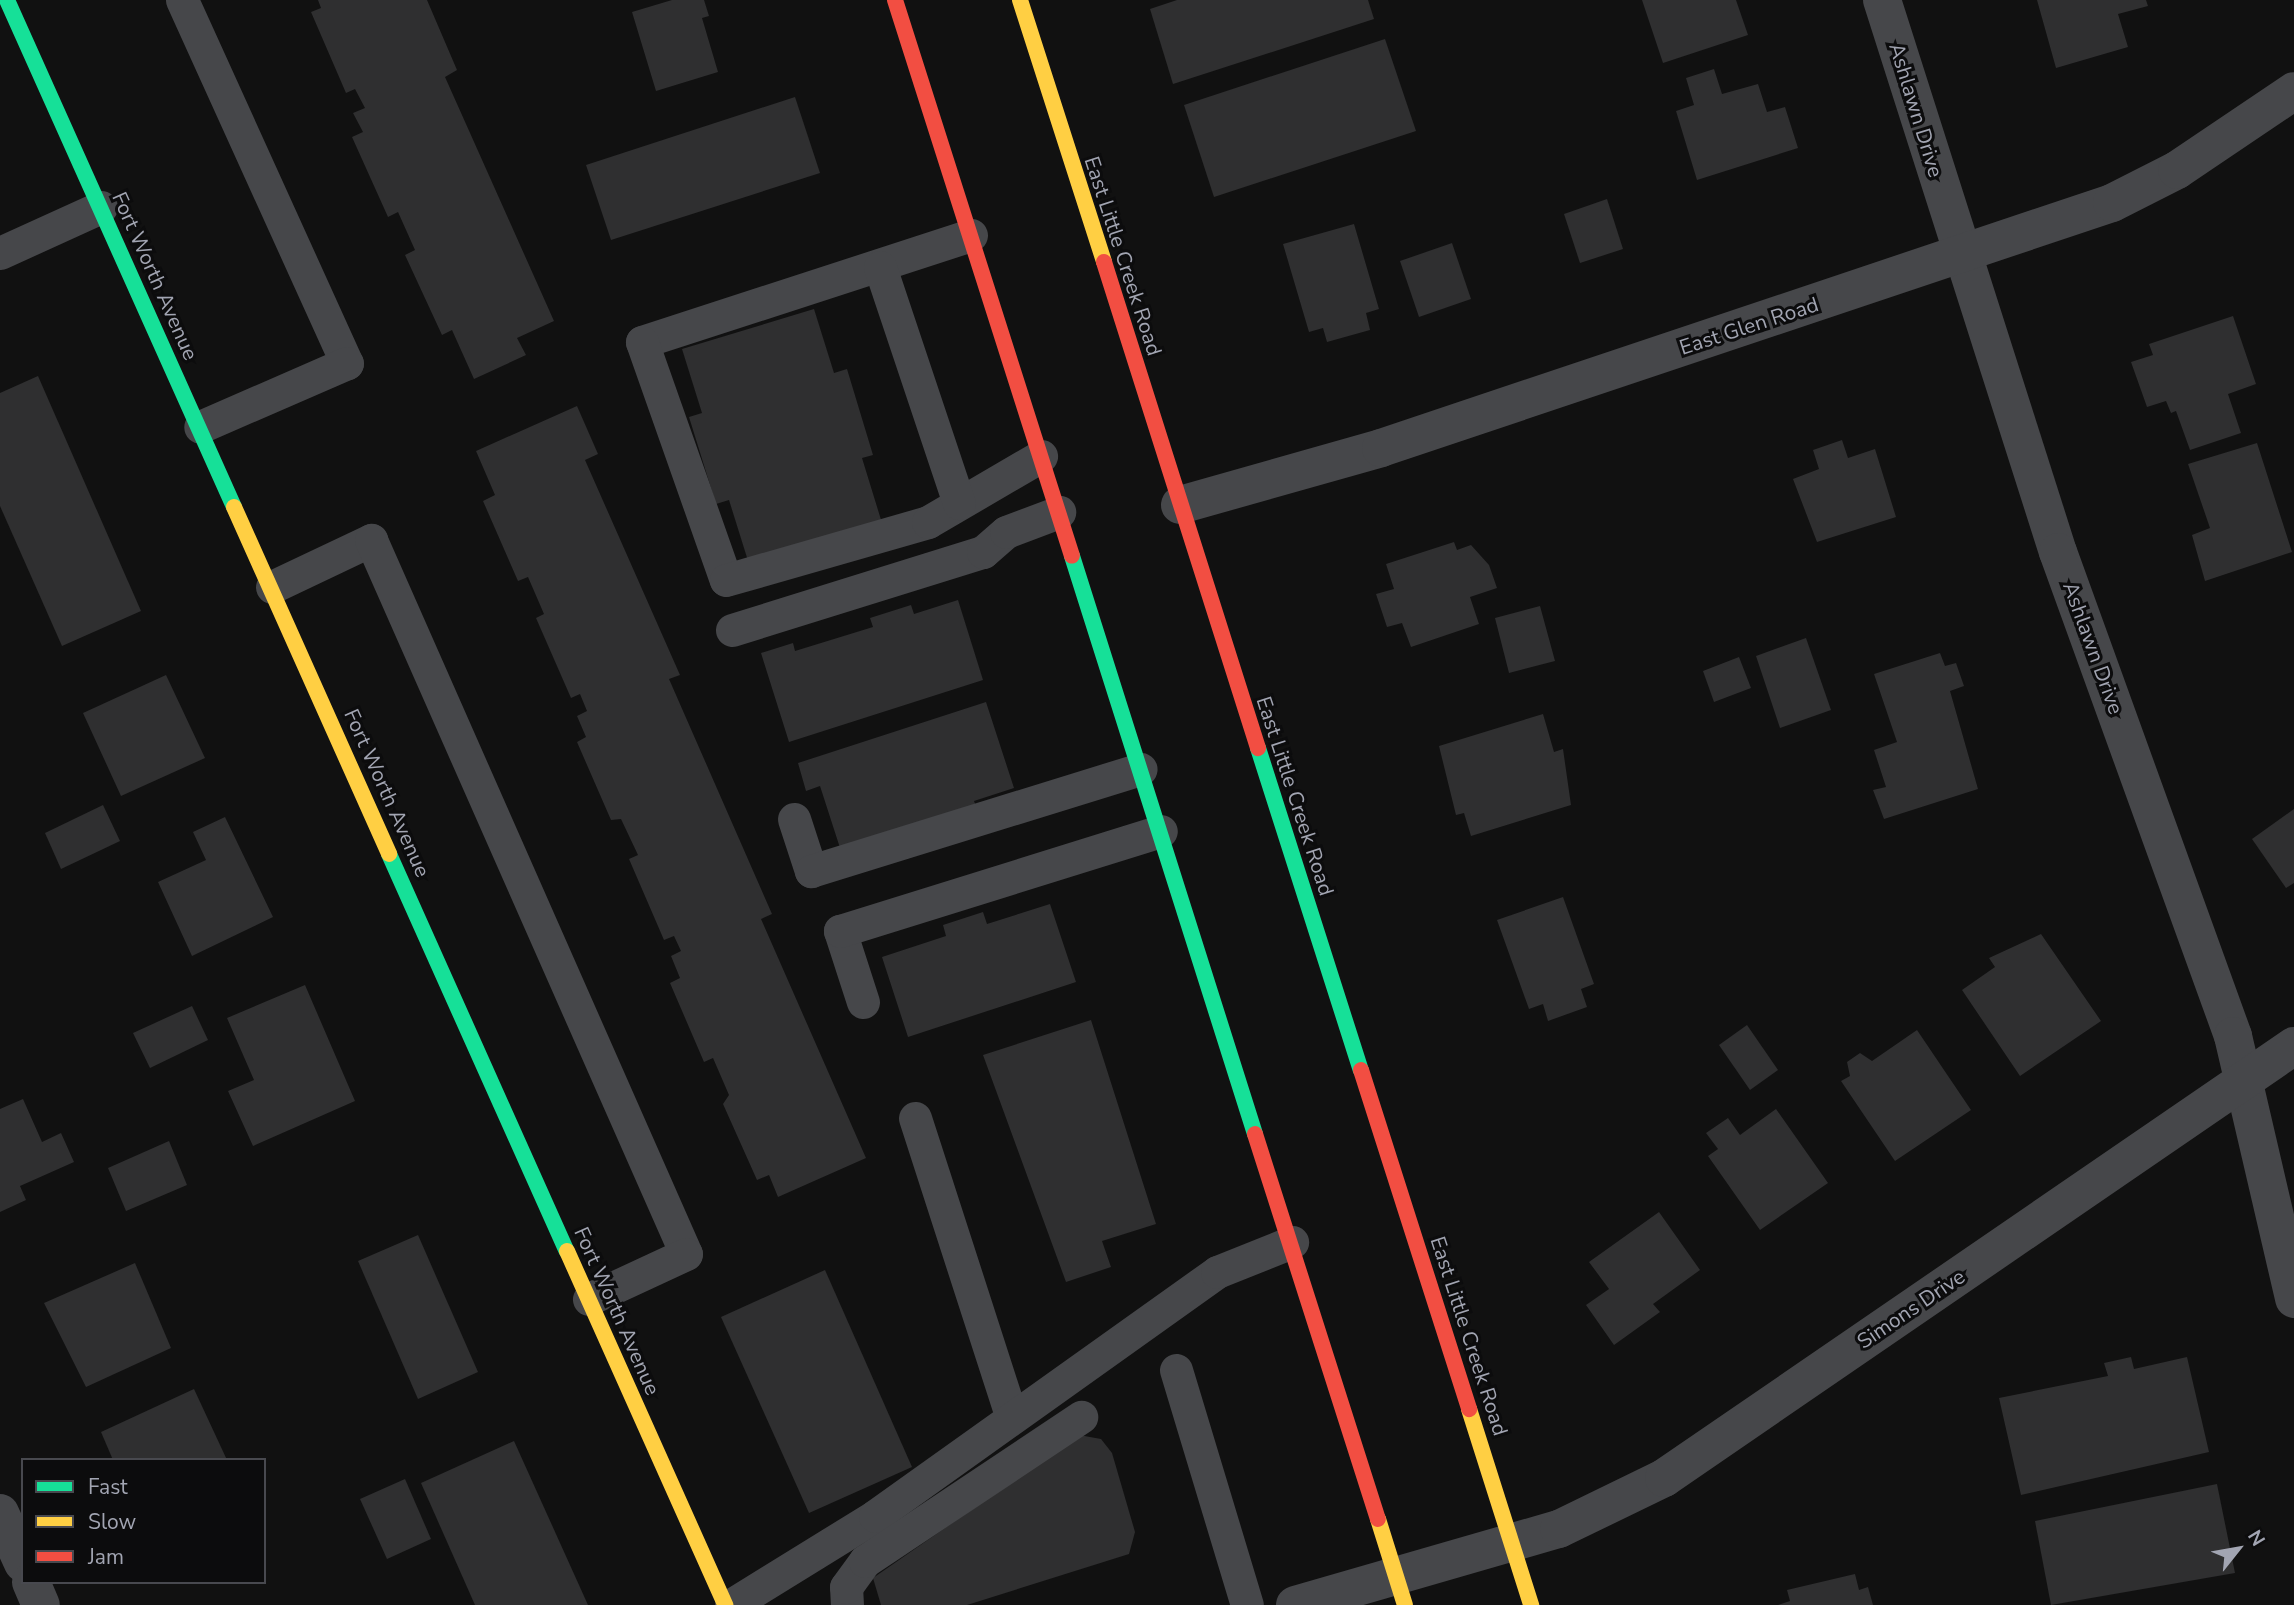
<!DOCTYPE html>
<style>
body{margin:0}
#map{position:relative;width:2294px;height:1605px;overflow:hidden;background:#111;font-family:"Nunito Sans",sans-serif}
div>[style]{position:absolute}
.building>*{inset:0;background:#2f2f30}
.lane>*{height:33px;margin:-16.5px;padding:0 16.5px;transform-origin:16.5px;border-radius:16.5px;background:#46474a}
.street>*{height:38px;margin:-19px;padding:0 19px;transform-origin:19px;border-radius:19px;background:#46474a}
.fast>*{height:16px;margin:-8px;padding:0 8px;transform-origin:8px;border-radius:8px;background:#16e098}
.slow>*{height:16px;margin:-8px;padding:0 8px;transform-origin:8px;border-radius:8px;background:#ffcf43}
.jam>*{height:16px;margin:-8px;padding:0 8px;transform-origin:8px;border-radius:8px;background:#f24e42}
span{translate:-50% -50%;white-space:nowrap;text-align:center;line-height:1.15;-webkit-text-stroke:6px #0c0c0d;paint-order:stroke}
.street-label{font-size:21px;color:#a2a5b2}
.legend{position:absolute;left:21px;top:1458px;width:245px;height:126px;box-sizing:border-box;background:#0c0c0d;border:2px solid #48494f;margin:0;padding:9px 12px;list-style:none;font-size:21px;color:#a2a5b2}
.legend li{display:flex;align-items:center;gap:14px;height:35px}
.legend b{width:35px;border:2px solid #48494f}
.north{position:absolute;left:2203px;top:1514px;width:70px;height:70px;-webkit-text-stroke:5px #0c0c0d;paint-order:stroke;rotate:59deg;font-size:19px;font-weight:700;line-height:28px;text-align:center;color:#a2a5b2}
.north::after{content:'';display:block;margin:auto;width:24px;height:32px;background:#a2a5b2;clip-path:polygon(50% 0,100% 100%,50% 72%,0 100%)}
</style>
<div id="map">
<div class="building">
<div style="clip-path:polygon(318px 0,427px 0,457px 70px,445px 77px,554px 321px,517px 338px,526px 355px,474px 379px,452px 330px,442px 335px,405px 255px,415px 250px,398px 212px,388px 217px,352px 137px,363px 132px,353px 113px,365px 108px,355px 89px,346px 93px,311px 12px,321px 8px)"></div>
<div style="clip-path:polygon(672px 0,704px 0,709px 16px,702px 18px,718px 72px,656px 91px,632px 12px)"></div>
<div style="clip-path:polygon(1177px 0,1368px 0,1374px 19px,1173px 84px,1150px 9px)"></div>
<div style="clip-path:polygon(1642px 0,1736px 0,1748px 35px,1663px 63px)"></div>
<div style="clip-path:polygon(2037px 0,2146px 0,2148px 6px,2118px 14px,2128px 47px,2056px 68px)"></div>
<div style="clip-path:polygon(1385px 39px,1416px 131px,1214px 197px,1184px 105px)"></div>
<div style="clip-path:polygon(1714px 69px,1722px 94px,1758px 84px,1767px 112px,1785px 107px,1798px 148px,1697px 180px,1676px 111px,1694px 105px,1686px 78px)"></div>
<div style="clip-path:polygon(795px 97px,820px 173px,611px 240px,586px 165px)"></div>
<div style="clip-path:polygon(1607px 199px,1623px 249px,1580px 263px,1564px 214px)"></div>
<div style="clip-path:polygon(1354px 224px,1379px 309px,1366px 313px,1370px 330px,1327px 342px,1323px 328px,1309px 332px,1283px 244px)"></div>
<div style="clip-path:polygon(1452px 243px,1471px 299px,1419px 317px,1400px 261px)"></div>
<div style="clip-path:polygon(814px 309px,834px 373px,847px 369px,873px 455px,862px 458px,882px 523px,749px 564px,729px 500px,716px 504px,689px 417px,702px 413px,682px 349px)"></div>
<div style="clip-path:polygon(2233px 316px,2256px 384px,2228px 394px,2241px 433px,2190px 450px,2176px 411px,2171px 413px,2166px 401px,2147px 407px,2131px 362px,2153px 355px,2149px 344px)"></div>
<div style="clip-path:polygon(38px 376px,141px 611px,62px 646px,0 506px,0 393px)"></div>
<div style="clip-path:polygon(577px 406px,598px 454px,585px 460px,680px 675px,669px 679px,772px 914px,761px 919px,866px 1158px,778px 1197px,769px 1175px,757px 1180px,723px 1104px,729px 1095px,713px 1058px,704px 1062px,670px 983px,680px 978px,671px 956px,681px 951px,674px 936px,664px 940px,629px 859px,638px 855px,621px 819px,611px 820px,577px 742px,586px 737px,577px 716px,587px 711px,580px 694px,571px 698px,536px 618px,544px 614px,528px 577px,518px 581px,483px 501px,495px 495px,476px 451px)"></div>
<div style="clip-path:polygon(1842px 440px,1848px 458px,1875px 449px,1896px 517px,1817px 542px,1793px 479px,1819px 469px,1813px 450px)"></div>
<div style="clip-path:polygon(2257px 443px,2292px 552px,2205px 581px,2192px 535px,2210px 528px,2188px 464px)"></div>
<div style="clip-path:polygon(1454px 542px,1457px 550px,1471px 545px,1489px 565px,1497px 588px,1470px 597px,1479px 624px,1411px 647px,1402px 623px,1387px 627px,1376px 594px,1394px 589px,1386px 564px)"></div>
<div style="clip-path:polygon(958px 600px,983px 680px,789px 742px,761px 653px,793px 643px,795px 651px,873px 627px,870px 618px,911px 605px,914px 614px)"></div>
<div style="clip-path:polygon(1540px 606px,1555px 661px,1509px 673px,1495px 618px)"></div>
<div style="clip-path:polygon(1806px 638px,1831px 710px,1780px 728px,1756px 656px)"></div>
<div style="clip-path:polygon(1940px 653px,1945px 666px,1956px 663px,1964px 686px,1950px 691px,1978px 789px,1884px 819px,1873px 790px,1886px 787px,1874px 750px,1897px 742px,1874px 674px)"></div>
<div style="clip-path:polygon(1739px 657px,1751px 688px,1714px 702px,1703px 671px)"></div>
<div style="clip-path:polygon(166px 675px,205px 758px,121px 796px,83px 713px)"></div>
<div style="clip-path:polygon(986px 702px,1014px 788px,974px 801px,977px 809px,841px 851px,820px 786px,806px 791px,798px 763px)"></div>
<div style="clip-path:polygon(1543px 714px,1554px 752px,1563px 749px,1571px 805px,1471px 836px,1464px 813px,1456px 815px,1439px 746px)"></div>
<div style="clip-path:polygon(103px 805px,120px 841px,61px 869px,45px 833px)"></div>
<div style="clip-path:polygon(2294px 809px,2294px 883px,2286px 888px,2252px 839px)"></div>
<div style="clip-path:polygon(225px 817px,273px 917px,192px 956px,158px 882px,206px 860px,193px 832px)"></div>
<div style="clip-path:polygon(1563px 897px,1594px 984px,1581px 989px,1587px 1007px,1548px 1021px,1543px 1004px,1529px 1009px,1497px 920px)"></div>
<div style="clip-path:polygon(1050px 904px,1076px 982px,908px 1037px,882px 957px,946px 936px,943px 925px,983px 912px,987px 924px)"></div>
<div style="clip-path:polygon(2041px 934px,2101px 1021px,2020px 1076px,1962px 990px,1995px 967px,1989px 958px)"></div>
<div style="clip-path:polygon(305px 985px,355px 1101px,253px 1146px,228px 1091px,254px 1080px,227px 1018px)"></div>
<div style="clip-path:polygon(192px 1006px,208px 1040px,150px 1068px,133px 1033px)"></div>
<div style="clip-path:polygon(1091px 1020px,1156px 1224px,1102px 1241px,1111px 1267px,1066px 1282px,983px 1055px)"></div>
<div style="clip-path:polygon(1747px 1025px,1778px 1070px,1750px 1090px,1719px 1045px)"></div>
<div style="clip-path:polygon(1917px 1030px,1971px 1110px,1895px 1161px,1841px 1081px,1850px 1076px,1847px 1062px,1860px 1053px,1872px 1061px)"></div>
<div style="clip-path:polygon(23px 1099px,42px 1142px,61px 1133px,74px 1162px,20px 1186px,26px 1200px,0 1212px,0 1109px)"></div>
<div style="clip-path:polygon(1776px 1109px,1828px 1183px,1760px 1230px,1708px 1156px,1718px 1149px,1706px 1133px,1728px 1118px,1740px 1135px)"></div>
<div style="clip-path:polygon(169px 1141px,187px 1185px,126px 1211px,108px 1168px)"></div>
<div style="clip-path:polygon(1659px 1212px,1700px 1270px,1653px 1304px,1660px 1312px,1614px 1345px,1586px 1305px,1609px 1289px,1589px 1262px)"></div>
<div style="clip-path:polygon(418px 1235px,478px 1372px,418px 1399px,358px 1261px)"></div>
<div style="clip-path:polygon(135px 1263px,171px 1348px,86px 1387px,44px 1303px)"></div>
<div style="clip-path:polygon(825px 1270px,912px 1467px,809px 1513px,721px 1317px)"></div>
<div style="clip-path:polygon(2131px 1357px,2134px 1369px,2187px 1357px,2209px 1452px,2021px 1495px,1999px 1398px,2108px 1376px,2104px 1363px)"></div>
<div style="clip-path:polygon(194px 1389px,227px 1460px,113px 1460px,101px 1432px)"></div>
<div style="clip-path:polygon(1079px 1435px,1101px 1439px,1112px 1453px,1135px 1532px,1129px 1554px,967px 1605px,881px 1605px,873px 1578px)"></div>
<div style="clip-path:polygon(514px 1441px,588px 1605px,475px 1605px,421px 1483px)"></div>
<div style="clip-path:polygon(405px 1479px,431px 1539px,387px 1559px,360px 1499px)"></div>
<div style="clip-path:polygon(2217px 1484px,2235px 1573px,2051px 1605px,2035px 1521px)"></div>
<div style="clip-path:polygon(1855px 1574px,1859px 1590px,1868px 1587px,1873px 1605px,1778px 1605px,1790px 1601px,1787px 1590px)"></div>
</div>
<div class="lane">
<div style="left:182px;top:0;width:399px;rotate:65.6deg"></div>
<div style="left:347px;top:363px;width:160px;rotate:156.5deg"></div>
<div style="left:971px;top:235px;width:346px;rotate:162deg"></div>
<div style="left:642px;top:342px;width:252px;rotate:70.6deg"></div>
<div style="left:726px;top:580px;width:210px;rotate:-16deg"></div>
<div style="left:928px;top:522px;width:131px;rotate:-30.3deg"></div>
<div style="left:0;top:253px;width:111px;rotate:-24.5deg"></div>
<div style="left:880px;top:267px;width:249px;rotate:71.5deg"></div>
<div style="left:272px;top:587px;width:110px;rotate:-25.4deg"></div>
<div style="left:371px;top:540px;width:780px;rotate:66.19deg"></div>
<div style="left:686px;top:1254px;width:107px;rotate:155.1deg"></div>
<div style="left:732px;top:630px;width:263px;rotate:-17.3deg"></div>
<div style="left:983px;top:552px;width:30px;rotate:-41deg"></div>
<div style="left:1006px;top:532px;width:57px;rotate:-20.7deg"></div>
<div style="left:794px;top:819px;width:55px;rotate:71.9deg"></div>
<div style="left:811px;top:871px;width:345px;rotate:-17.2deg"></div>
<div style="left:863px;top:1002px;width:75px;rotate:-107.9deg"></div>
<div style="left:840px;top:931px;width:336px;rotate:-17.3deg"></div>
<div style="left:915px;top:1118px;width:315px;rotate:72.1deg"></div>
<div style="left:1176px;top:1370px;width:245px;rotate:73.2deg"></div>
<div style="left:731px;top:1605px;width:169px;rotate:-31.7deg"></div>
<div style="left:875px;top:1516px;width:420px;rotate:-35.5deg"></div>
<div style="left:1217px;top:1272px;width:81px;rotate:-21.8deg"></div>
<div style="left:847px;top:1605px;width:18px;rotate:-93deg"></div>
<div style="left:846px;top:1587px;width:32px;rotate:-54deg"></div>
<div style="left:865px;top:1561px;width:260px;rotate:-33.7deg"></div>
</div>
<div class="street">
<div style="left:1882px;top:0;width:579px;rotate:72.32deg"></div>
<div style="left:2058px;top:552px;width:515px;rotate:70.12deg"></div>
<div style="left:2233px;top:1036px;width:270px;rotate:76.9deg"></div>
<div style="left:1180px;top:505px;width:209px;rotate:-15.8deg"></div>
<div style="left:1381px;top:448px;width:771px;rotate:-18.53deg"></div>
<div style="left:2112px;top:203px;width:73px;rotate:-26.9deg"></div>
<div style="left:2177px;top:170px;width:141px;rotate:-34deg"></div>
<div style="left:0;top:1513px;width:55px;rotate:65.3deg"></div>
<div style="left:31px;top:1582px;width:25px;rotate:67deg"></div>
<div style="left:1295px;top:1605px;width:275px;rotate:-16.1deg"></div>
<div style="left:1559px;top:1529px;width:117px;rotate:-25.9deg"></div>
<div style="left:1664px;top:1478px;width:764px;rotate:-34.44deg"></div>
</div>
<div class="fast">
<div style="left:7px;top:0;width:555px;rotate:65.88deg"></div>
<div style="left:1072px;top:556px;width:606px;rotate:72.43deg"></div>
<div style="left:1258px;top:748px;width:338px;rotate:72.3deg"></div>
<div style="left:389px;top:854px;width:435px;rotate:65.9deg"></div>
</div>
<div class="slow">
<div style="left:1020px;top:0;width:275px;rotate:72.2deg"></div>
<div style="left:234px;top:507px;width:380px;rotate:65.9deg"></div>
<div style="left:567px;top:1251px;width:388px;rotate:65.9deg"></div>
<div style="left:1469px;top:1409px;width:206px;rotate:72.4deg"></div>
<div style="left:1378px;top:1519px;width:90px;rotate:72.6deg"></div>
</div>
<div class="jam">
<div style="left:895px;top:0;width:583px;rotate:72.34deg"></div>
<div style="left:1104px;top:262px;width:510px;rotate:72.42deg"></div>
<div style="left:1361px;top:1070px;width:356px;rotate:72.3deg"></div>
<div style="left:1255px;top:1134px;width:404px;rotate:72.3deg"></div>
</div>
<div class="street-label">
<span style="left:1916px;top:110px;rotate:73deg">Ashlawn Drive</span>
<span style="left:1123px;top:256px;rotate:72deg">East Little Creek Road</span>
<span style="left:155px;top:276px;rotate:66deg">Fort Worth Avenue</span>
<span style="left:1749px;top:326px;rotate:-18deg">East Glen Road</span>
<span style="left:2093px;top:648px;rotate:70deg">Ashlawn Drive</span>
<span style="left:387px;top:793px;rotate:66deg">Fort Worth Avenue</span>
<span style="left:1295px;top:796px;rotate:72deg">East Little Creek Road</span>
<span style="left:1911px;top:1309px;rotate:-34deg">Simons Drive</span>
<span style="left:617px;top:1311px;rotate:66deg">Fort Worth Avenue</span>
<span style="left:1469px;top:1336px;rotate:72deg">East Little Creek Road</span>
</div>
<ul class="legend">
<li><b style="height:9px;background:#16e098"></b>Fast</li>
<li><b style="height:9px;background:#ffcf43"></b>Slow</li>
<li><b style="height:9px;background:#f24e42"></b>Jam</li>
</ul>
<div class="north">N</div>
</div>
